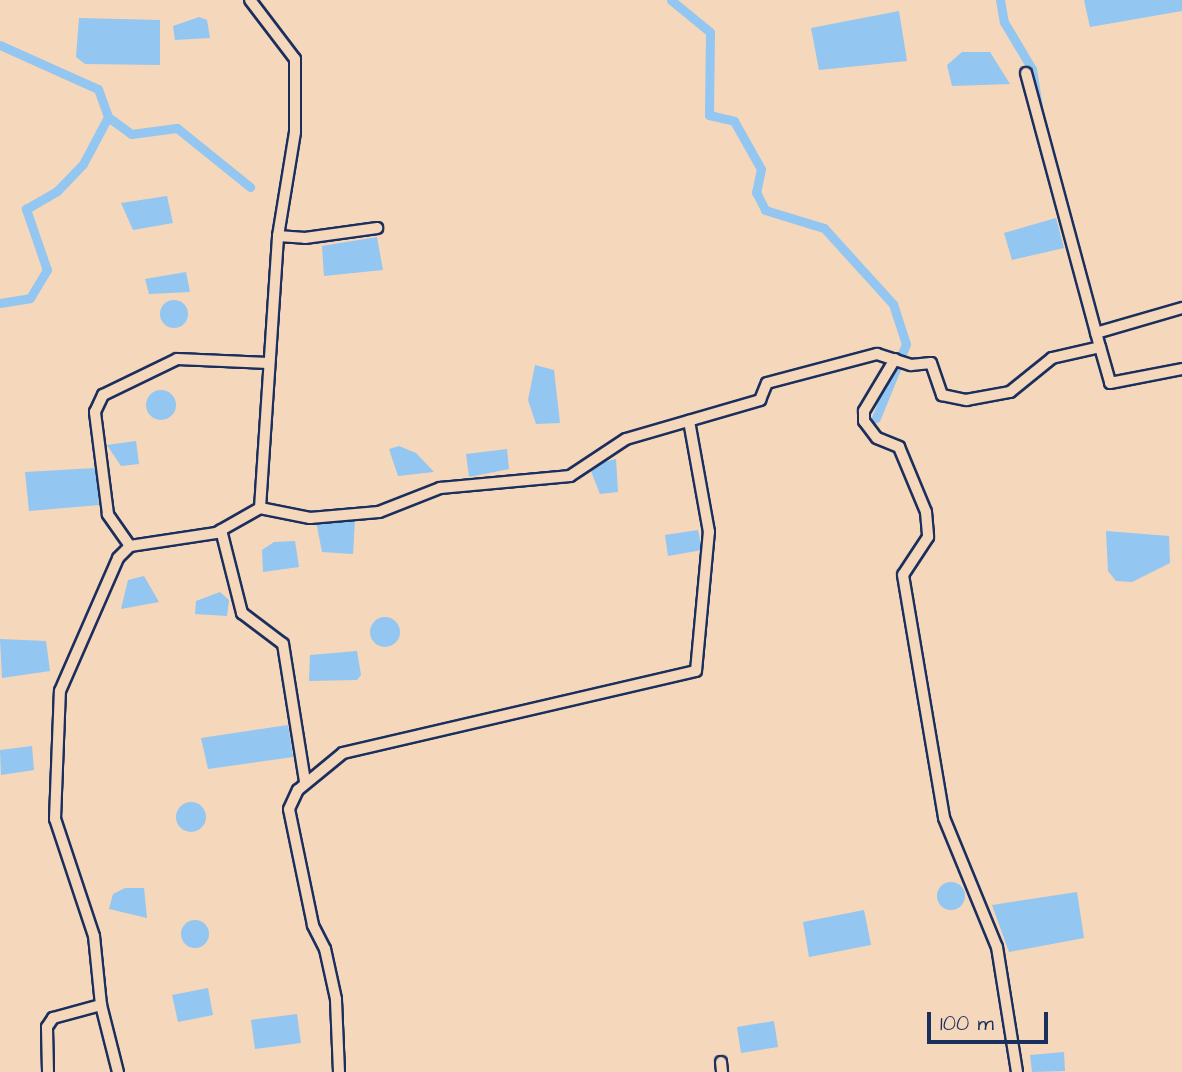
<!DOCTYPE html>
<html>
<head>
<meta charset="utf-8">
<style>
  body { margin:0 }
  #map { position:relative; width:1182px; height:1072px; overflow:hidden; background:#f5d7bb; font-family:"Architects Daughter",sans-serif }
  div>[style] { position:absolute }
  [style*='--x'] { left:calc(var(--x)*1px); top:calc(var(--y)*1px); width:calc(var(--w)*1px); rotate:calc(var(--a)*1deg) }
  .water>* { inset:0; background:#93c6f0 }
  .round { border-radius:50% }
  .canal>* { height:9px; margin:-4.5px; padding:0 4.5px; transform-origin:4.5px; border-radius:4.5px; background:#93c6f0 }
  .roads { filter:drop-shadow(2px 0 #1b2f5e) drop-shadow(-2px 0 #1b2f5e) drop-shadow(0 2px #1b2f5e) drop-shadow(0 -2px #1b2f5e) }
  .minor>* { height:10px; margin:-5px; padding:0 5px; transform-origin:5px; border-radius:5px; background:#f5d7bb }
  span { translate:-50% -50%; white-space:nowrap; text-align:center; line-height:1.15; -webkit-text-stroke:6px #f5d7bb; paint-order:stroke }
  .scale { position:absolute; left:927px; top:1012px; width:121px; height:32px; box-sizing:border-box; border:4px solid #1b2f5e; border-top:0; padding-left:9px; font-size:21px; line-height:24px; white-space:nowrap; color:#1b2f5e; -webkit-text-stroke:5px #f5d7bb; paint-order:stroke }
</style>
</head>
<body>
<div id="map">
  <div class="water">
    <i style="clip-path:polygon(1084px 0,1182px 0,1182px 11px,1090px 27px)"></i>
    <i style="clip-path:polygon(899px 11px,907px 61px,819px 70px,811px 28px)"></i>
    <i style="clip-path:polygon(199px 17px,207px 20px,210px 38px,175px 40px,173px 26px)"></i>
    <i style="clip-path:polygon(79px 18px,160px 20px,160px 65px,85px 64px,76px 57px)"></i>
    <i style="clip-path:polygon(962px 52px,990px 52px,1010px 84px,952px 86px,947px 65px)"></i>
    <i style="clip-path:polygon(167px 196px,173px 223px,133px 230px,121px 203px)"></i>
    <i style="clip-path:polygon(1056px 218px,1064px 248px,1012px 260px,1004px 233px)"></i>
    <i style="clip-path:polygon(377px 237px,383px 270px,324px 276px,322px 246px)"></i>
    <i style="clip-path:polygon(186px 272px,190px 292px,149px 294px,145px 279px)"></i>
    <i class="round" style="left:160px;top:300px;width:28px;height:28px"></i>
    <i style="clip-path:polygon(535px 365px,554px 370px,560px 423px,536px 424px,528px 400px)"></i>
    <i class="round" style="left:146px;top:390px;width:30px;height:30px"></i>
    <i style="clip-path:polygon(136px 441px,139px 464px,121px 466px,107px 445px)"></i>
    <i style="clip-path:polygon(399px 446px,416px 453px,434px 472px,398px 476px,389px 449px)"></i>
    <i style="clip-path:polygon(507px 449px,509px 469px,469px 477px,466px 454px)"></i>
    <i style="clip-path:polygon(616px 459px,618px 492px,600px 494px,589px 466px)"></i>
    <i style="clip-path:polygon(96px 468px,99px 505px,29px 511px,25px 472px)"></i>
    <i style="clip-path:polygon(355px 519px,353px 554px,322px 552px,316px 521px)"></i>
    <i style="clip-path:polygon(698px 530px,702px 550px,668px 556px,665px 535px)"></i>
    <i style="clip-path:polygon(1106px 531px,1169px 536px,1170px 563px,1132px 582px,1116px 581px,1108px 571px)"></i>
    <i style="clip-path:polygon(295px 541px,299px 567px,263px 572px,262px 550px,274px 542px)"></i>
    <i style="clip-path:polygon(144px 576px,159px 602px,121px 609px,128px 580px)"></i>
    <i style="clip-path:polygon(220px 592px,229px 600px,227px 616px,195px 614px,196px 601px)"></i>
    <i class="round" style="left:370px;top:617px;width:30px;height:30px"></i>
    <i style="clip-path:polygon(0 639px,46px 641px,50px 671px,2px 678px)"></i>
    <i style="clip-path:polygon(357px 651px,361px 675px,357px 680px,309px 681px,310px 655px)"></i>
    <i style="clip-path:polygon(288px 725px,293px 757px,208px 769px,201px 738px)"></i>
    <i style="clip-path:polygon(32px 746px,34px 770px,1px 775px,0 750px)"></i>
    <i class="round" style="left:176px;top:802px;width:30px;height:30px"></i>
    <i class="round" style="left:937px;top:882px;width:28px;height:28px"></i>
    <i style="clip-path:polygon(125px 888px,144px 888px,147px 918px,109px 909px,113px 894px)"></i>
    <i style="clip-path:polygon(1077px 892px,1084px 938px,1009px 952px,992px 905px)"></i>
    <i style="clip-path:polygon(864px 910px,871px 945px,809px 957px,803px 922px)"></i>
    <i class="round" style="left:181px;top:920px;width:28px;height:28px"></i>
    <i style="clip-path:polygon(208px 988px,213px 1015px,178px 1022px,172px 995px)"></i>
    <i style="clip-path:polygon(297px 1014px,301px 1043px,255px 1049px,251px 1020px)"></i>
    <i style="clip-path:polygon(774px 1021px,778px 1047px,741px 1053px,737px 1027px)"></i>
    <i style="clip-path:polygon(1064px 1052px,1065px 1071px,1032px 1072px,1030px 1055px)"></i>
  </div>
  <div class="canal">
    <i style="--x:671;--y:0;--w:50;--a:39.4"></i>
    <i style="--x:710;--y:32;--w:83;--a:90.7"></i>
    <i style="--x:709;--y:115;--w:26;--a:13"></i>
    <i style="--x:734;--y:121;--w:55;--a:60.6"></i>
    <i style="--x:761;--y:169;--w:24;--a:102"></i>
    <i style="--x:756;--y:192;--w:20;--a:63"></i>
    <i style="--x:765;--y:210;--w:62;--a:17"></i>
    <i style="--x:824;--y:228;--w:103;--a:47.8"></i>
    <i style="--x:893;--y:304;--w:42;--a:72"></i>
    <i style="--x:906;--y:344;--w:80;--a:112.1"></i>
    <i style="--x:1000;--y:0;--w:22;--a:80"></i>
    <i style="--x:1004;--y:22;--w:55;--a:59.2"></i>
    <i style="--x:1032;--y:69;--w:36;--a:81"></i>
    <i style="--x:0;--y:45;--w:107;--a:24.2"></i>
    <i style="--x:98;--y:89;--w:30;--a:70"></i>
    <i style="--x:108;--y:117;--w:29;--a:36"></i>
    <i style="--x:131;--y:134;--w:46;--a:-7.4"></i>
    <i style="--x:177;--y:128;--w:94;--a:38.9"></i>
    <i style="--x:0;--y:303;--w:30;--a:-9"></i>
    <i style="--x:30;--y:298;--w:33;--a:-59"></i>
    <i style="--x:47;--y:270;--w:65;--a:-109"></i>
    <i style="--x:26;--y:209;--w:36;--a:-30"></i>
    <i style="--x:57;--y:191;--w:37;--a:-46"></i>
    <i style="--x:83;--y:164;--w:53;--a:-62"></i>
  </div>
  <div class="roads">
    <div class="minor">
      <i style="--x:1026;--y:73;--w:284;--a:74.9"></i>
      <i style="--x:278;--y:236;--w:27;--a:4"></i>
      <i style="--x:305;--y:238;--w:73;--a:-7.9"></i>
      <i style="--x:1096;--y:333;--w:90;--a:-16.2"></i>
      <i style="--x:895;--y:359;--w:61;--a:120.8"></i>
      <i style="--x:864;--y:411;--w:10;--a:90"></i>
      <i style="--x:864;--y:421;--w:21;--a:53"></i>
      <i style="--x:877;--y:438;--w:24;--a:22"></i>
      <i style="--x:899;--y:447;--w:70;--a:67.4"></i>
      <i style="--x:926;--y:512;--w:25;--a:85"></i>
      <i style="--x:928;--y:537;--w:45;--a:123.3"></i>
      <i style="--x:903;--y:575;--w:246;--a:80.4"></i>
      <i style="--x:944;--y:818;--w:139;--a:67.7"></i>
      <i style="--x:997;--y:947;--w:127;--a:80.9"></i>
      <i style="--x:260;--y:508;--w:51;--a:11.3"></i>
      <i style="--x:310;--y:518;--w:69;--a:-5"></i>
      <i style="--x:379;--y:512;--w:66;--a:-21.5"></i>
      <i style="--x:440;--y:488;--w:131;--a:-5.3"></i>
      <i style="--x:570;--y:476;--w:67;--a:-33.5"></i>
      <i style="--x:626;--y:439;--w:140;--a:-16.2"></i>
      <i style="--x:760;--y:400;--w:18;--a:-68"></i>
      <i style="--x:767;--y:383;--w:114;--a:-14.8"></i>
      <i style="--x:877;--y:354;--w:36;--a:18"></i>
      <i style="--x:911;--y:365;--w:20;--a:-6"></i>
      <i style="--x:931;--y:363;--w:34;--a:71"></i>
      <i style="--x:942;--y:395;--w:25;--a:12"></i>
      <i style="--x:966;--y:400;--w:45;--a:-10.3"></i>
      <i style="--x:1010;--y:392;--w:54;--a:-39"></i>
      <i style="--x:1052;--y:358;--w:49;--a:-12.9"></i>
      <i style="--x:1100;--y:347;--w:37;--a:74"></i>
      <i style="--x:1110;--y:383;--w:73;--a:-11"></i>
      <i style="--x:221;--y:530;--w:86;--a:75.8"></i>
      <i style="--x:242;--y:613;--w:51;--a:37.1"></i>
      <i style="--x:283;--y:644;--w:140;--a:80.9"></i>
      <i style="--x:130;--y:546;--w:39;--a:-125"></i>
      <i style="--x:108;--y:514;--w:103;--a:-97.3"></i>
      <i style="--x:95;--y:412;--w:19;--a:-65"></i>
      <i style="--x:103;--y:395;--w:82;--a:-25.9"></i>
      <i style="--x:177;--y:359;--w:92;--a:2.5"></i>
      <i style="--x:101;--y:1005;--w:69;--a:75.8"></i>
      <i style="--x:721;--y:1062;--w:10;--a:84"></i>
      <i style="--x:48;--y:1072;--w:45;--a:-91.3"></i>
      <i style="--x:47;--y:1027;--w:11;--a:-56"></i>
      <i style="--x:53;--y:1018;--w:50;--a:-15.2"></i>
      <i style="--x:101;--y:1005;--w:69;--a:-95.8"></i>
      <i style="--x:94;--y:936;--w:123;--a:-108.4"></i>
      <i style="--x:55;--y:819;--w:128;--a:-87.8"></i>
      <i style="--x:60;--y:691;--w:145;--a:-66.4"></i>
      <i style="--x:118;--y:558;--w:17;--a:-45"></i>
      <i style="--x:130;--y:546;--w:87;--a:-8.6"></i>
      <i style="--x:216;--y:533;--w:51;--a:-29.6"></i>
      <i style="--x:260;--y:508;--w:273;--a:-86.2"></i>
      <i style="--x:278;--y:236;--w:105;--a:-80.7"></i>
      <i style="--x:295;--y:132;--w:73;--a:-90"></i>
      <i style="--x:295;--y:59;--w:74;--a:-127.3"></i>
      <i style="--x:339;--y:1072;--w:73;--a:-92.4"></i>
      <i style="--x:336;--y:999;--w:51;--a:-102.4"></i>
      <i style="--x:325;--y:949;--w:27;--a:-117"></i>
      <i style="--x:313;--y:925;--w:118;--a:-101.7"></i>
      <i style="--x:289;--y:809;--w:21;--a:-65"></i>
      <i style="--x:298;--y:790;--w:58;--a:-39.4"></i>
      <i style="--x:343;--y:753;--w:362;--a:-13.1"></i>
      <i style="--x:696;--y:671;--w:140;--a:-84.7"></i>
      <i style="--x:709;--y:532;--w:113;--a:-100.2"></i>
    </div>
  </div>
  <div class="scale">100 m</div>
</div>
</body>
</html>
